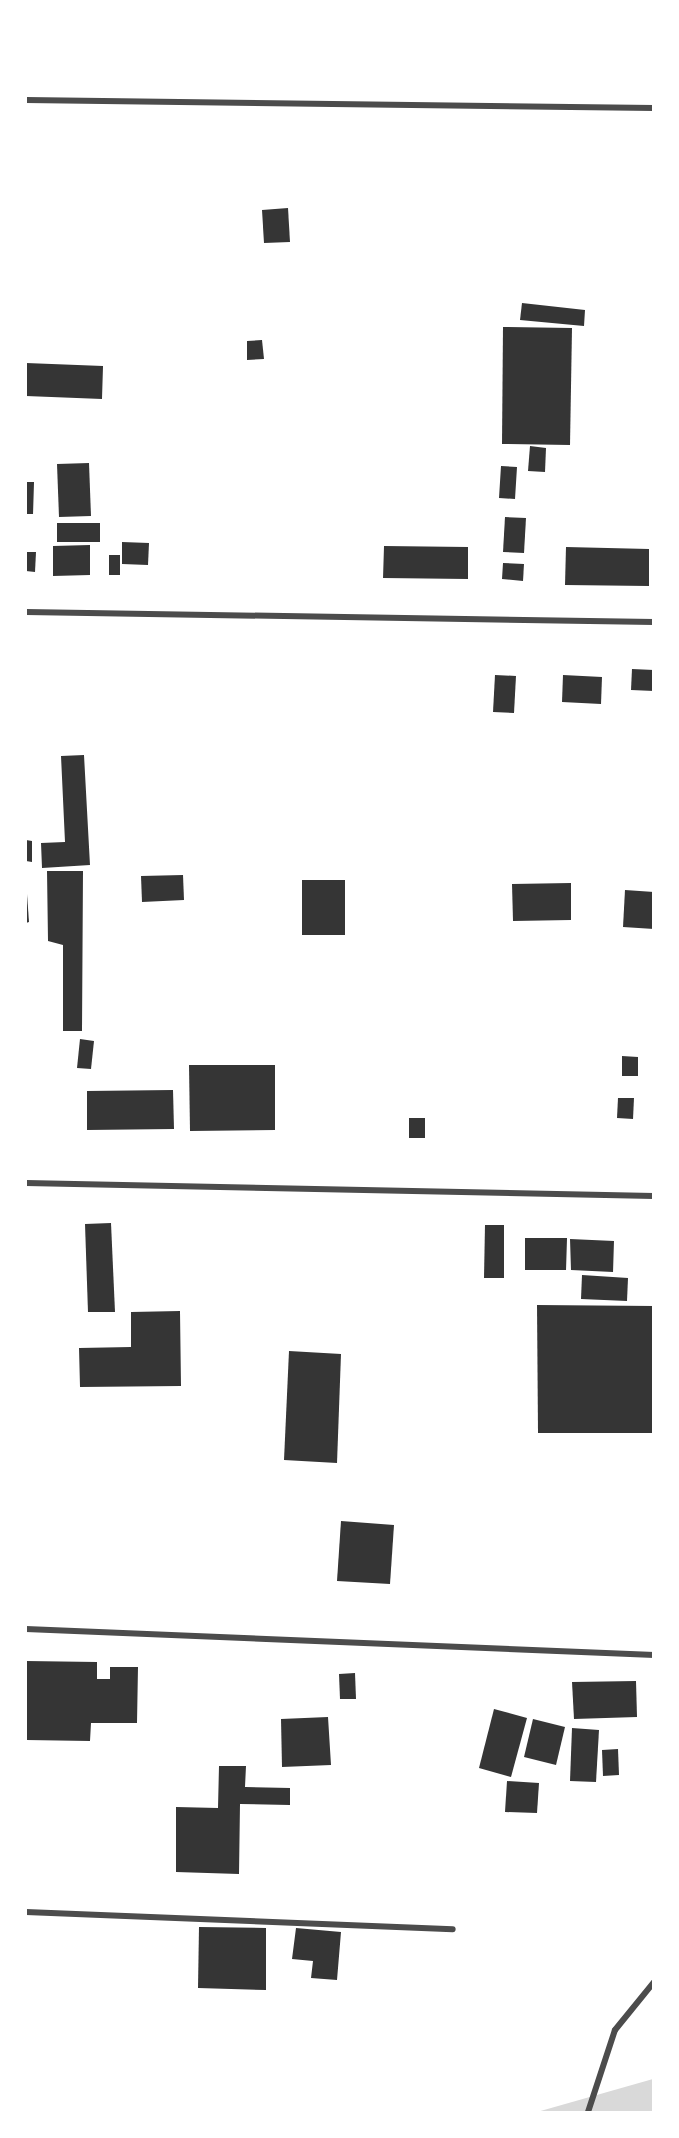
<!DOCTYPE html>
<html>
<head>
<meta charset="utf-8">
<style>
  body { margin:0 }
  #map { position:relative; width:679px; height:2138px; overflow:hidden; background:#fff; font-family:Mulish,sans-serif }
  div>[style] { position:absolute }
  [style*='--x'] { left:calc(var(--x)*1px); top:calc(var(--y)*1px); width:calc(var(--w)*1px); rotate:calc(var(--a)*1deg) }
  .water>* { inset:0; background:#d9d9d9 }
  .building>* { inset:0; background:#353535 }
  .minor>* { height:6px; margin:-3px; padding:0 3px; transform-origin:3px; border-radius:3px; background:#4c4c4c }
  span { translate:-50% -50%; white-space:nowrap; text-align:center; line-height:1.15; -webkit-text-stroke:4.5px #fff; paint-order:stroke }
  .frame { position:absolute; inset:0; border:27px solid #fff; pointer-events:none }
</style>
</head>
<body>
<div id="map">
  <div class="water">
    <i style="clip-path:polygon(653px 2079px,653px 2112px,537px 2112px)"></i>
  </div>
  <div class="building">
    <i style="clip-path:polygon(288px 208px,290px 242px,264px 243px,262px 210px)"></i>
    <i style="clip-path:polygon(522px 303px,585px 310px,584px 326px,520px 320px)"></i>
    <i style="clip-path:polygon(503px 327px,572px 328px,570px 445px,502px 444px)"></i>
    <i style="clip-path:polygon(262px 340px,264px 359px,247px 360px,247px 341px)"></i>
    <i style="clip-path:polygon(26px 363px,103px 366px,102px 399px,26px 396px)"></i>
    <i style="clip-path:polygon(530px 446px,546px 448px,545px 472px,528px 471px)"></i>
    <i style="clip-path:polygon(89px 463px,91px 516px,59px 517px,57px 464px)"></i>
    <i style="clip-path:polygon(501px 466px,517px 467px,515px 499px,499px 498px)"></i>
    <i style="clip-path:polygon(26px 482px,34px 482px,33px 514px,26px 514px)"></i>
    <i style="clip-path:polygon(505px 517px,526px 518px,524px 553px,503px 552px)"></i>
    <i style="clip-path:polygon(57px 523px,100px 523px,100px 542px,57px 542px)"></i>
    <i style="clip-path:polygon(122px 542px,149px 543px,148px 565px,122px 564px)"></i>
    <i style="clip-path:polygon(90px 545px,90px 575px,53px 576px,53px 546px)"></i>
    <i style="clip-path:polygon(384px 546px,468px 547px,468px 579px,383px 578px)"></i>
    <i style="clip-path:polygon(566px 547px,649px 549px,649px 586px,565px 585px)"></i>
    <i style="clip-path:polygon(26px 552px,36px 552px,35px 572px,26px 571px)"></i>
    <i style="clip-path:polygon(109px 555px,120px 555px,120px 575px,109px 575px)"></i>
    <i style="clip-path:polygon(503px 563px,524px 564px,523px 581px,502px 579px)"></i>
    <i style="clip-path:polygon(632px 669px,654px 670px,654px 691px,631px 690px)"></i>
    <i style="clip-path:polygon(495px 675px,516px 676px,514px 713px,493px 712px)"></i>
    <i style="clip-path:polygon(563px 675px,602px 677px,601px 704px,562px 702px)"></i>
    <i style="clip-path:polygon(84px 755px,90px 865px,42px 868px,41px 843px,65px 842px,61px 756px)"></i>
    <i style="clip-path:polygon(26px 840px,32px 841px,32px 862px,26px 861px)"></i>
    <i style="clip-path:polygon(47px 871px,83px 871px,82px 1031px,63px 1031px,63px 945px,48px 941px)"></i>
    <i style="clip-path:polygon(183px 875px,184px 900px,142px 902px,141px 876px)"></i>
    <i style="clip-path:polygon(302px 880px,345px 880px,345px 935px,302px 935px)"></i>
    <i style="clip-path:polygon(571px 883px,571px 920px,513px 921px,512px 884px)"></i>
    <i style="clip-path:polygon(625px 890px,654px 892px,654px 929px,623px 927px)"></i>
    <i style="clip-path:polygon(26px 894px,27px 894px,29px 922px,26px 923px)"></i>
    <i style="clip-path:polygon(80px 1039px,94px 1041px,91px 1069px,77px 1068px)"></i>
    <i style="clip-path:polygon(622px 1056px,638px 1057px,638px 1076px,622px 1076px)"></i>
    <i style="clip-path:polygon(189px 1065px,275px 1065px,275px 1130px,190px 1131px)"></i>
    <i style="clip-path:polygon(173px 1090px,174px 1129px,87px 1130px,87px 1091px)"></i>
    <i style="clip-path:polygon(618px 1098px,634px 1098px,633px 1119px,617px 1118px)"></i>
    <i style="clip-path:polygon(409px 1118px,425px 1118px,425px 1138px,409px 1138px)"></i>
    <i style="clip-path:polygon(111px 1223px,115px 1312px,88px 1312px,85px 1224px)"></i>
    <i style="clip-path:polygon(485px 1225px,504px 1225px,504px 1278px,484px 1278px)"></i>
    <i style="clip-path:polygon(525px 1238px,567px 1238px,566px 1270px,525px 1270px)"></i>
    <i style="clip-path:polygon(570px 1239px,614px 1241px,613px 1272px,571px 1270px)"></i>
    <i style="clip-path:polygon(582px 1275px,628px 1278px,627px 1301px,581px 1299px)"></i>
    <i style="clip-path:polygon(537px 1305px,654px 1306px,654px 1433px,538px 1433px)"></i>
    <i style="clip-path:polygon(180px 1311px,181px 1386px,80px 1387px,79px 1348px,131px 1347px,131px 1312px)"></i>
    <i style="clip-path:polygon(289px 1351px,341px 1354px,337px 1463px,284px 1460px)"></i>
    <i style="clip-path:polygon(341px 1521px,394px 1525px,390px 1584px,337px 1581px)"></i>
    <i style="clip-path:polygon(26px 1661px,97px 1662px,97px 1679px,110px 1679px,110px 1667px,138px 1667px,137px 1723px,91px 1723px,90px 1741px,26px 1740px)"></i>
    <i style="clip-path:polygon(355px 1673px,356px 1699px,340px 1699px,339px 1674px)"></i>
    <i style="clip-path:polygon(636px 1681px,637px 1717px,574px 1719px,572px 1682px)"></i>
    <i style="clip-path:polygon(494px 1709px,527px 1718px,511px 1777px,479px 1768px)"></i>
    <i style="clip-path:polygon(328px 1717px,331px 1765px,282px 1767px,281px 1719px)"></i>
    <i style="clip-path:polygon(533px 1719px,565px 1727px,556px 1765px,524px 1757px)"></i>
    <i style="clip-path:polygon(572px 1728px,599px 1730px,596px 1782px,570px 1781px)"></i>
    <i style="clip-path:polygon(618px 1749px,619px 1775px,603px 1776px,602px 1750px)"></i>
    <i style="clip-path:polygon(219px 1766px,246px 1766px,245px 1787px,290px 1788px,290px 1805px,240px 1804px,239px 1874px,176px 1872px,176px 1807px,218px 1808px)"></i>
    <i style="clip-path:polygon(507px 1781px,539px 1783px,537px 1813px,505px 1812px)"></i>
    <i style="clip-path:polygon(199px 1927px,266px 1928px,266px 1990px,198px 1988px)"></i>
    <i style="clip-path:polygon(296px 1928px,341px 1932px,337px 1980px,311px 1978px,313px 1961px,292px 1959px)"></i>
  </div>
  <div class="minor">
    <i style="--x:26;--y:100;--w:628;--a:0.73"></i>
    <i style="--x:26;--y:612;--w:628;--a:0.91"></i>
    <i style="--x:26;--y:1183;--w:628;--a:1.19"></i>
    <i style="--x:26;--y:1629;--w:629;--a:2.37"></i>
    <i style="--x:26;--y:1912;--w:427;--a:2.3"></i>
    <i style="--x:588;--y:2112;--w:86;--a:-71.8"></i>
    <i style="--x:615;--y:2030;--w:62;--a:-50.9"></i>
  </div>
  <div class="frame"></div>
</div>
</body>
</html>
